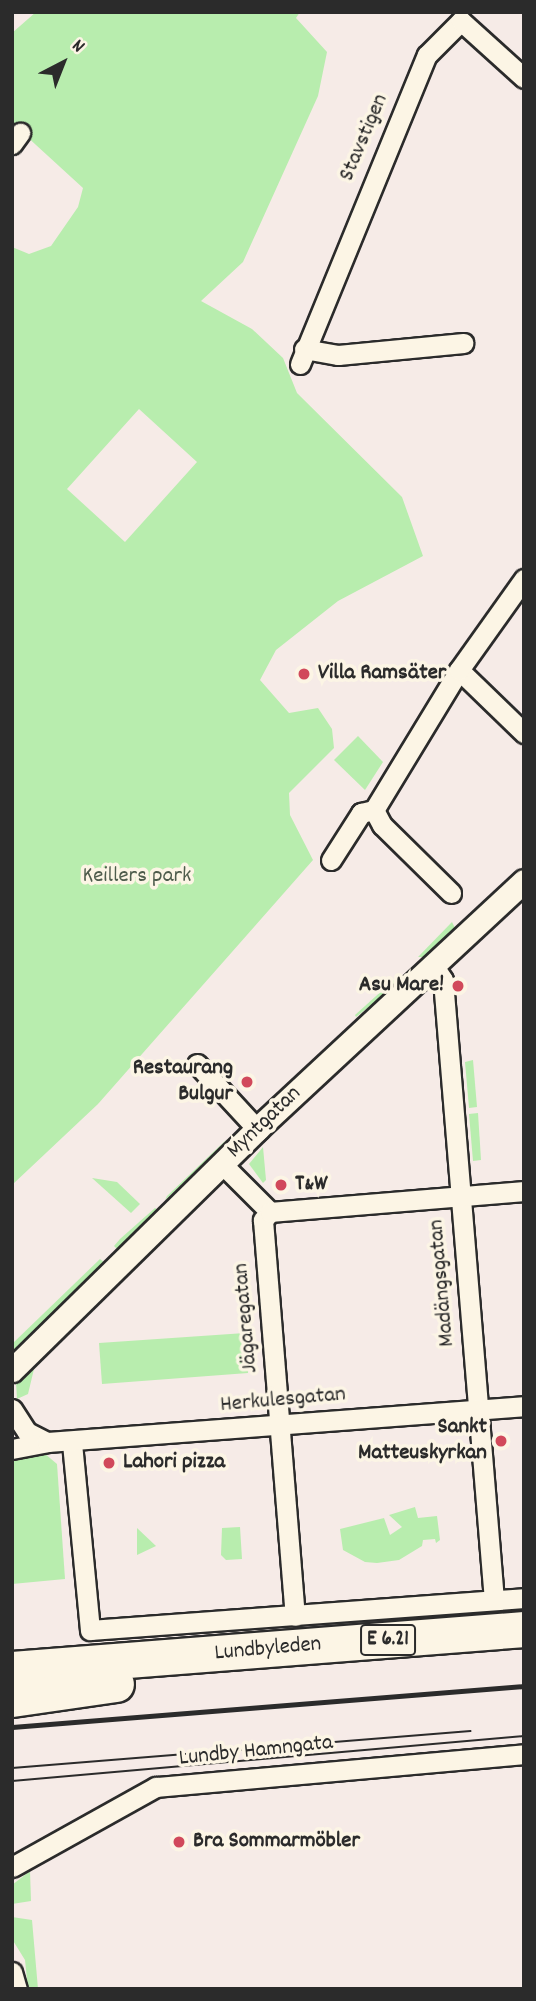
<!DOCTYPE html>
<html>
<head>
<meta charset="utf-8">
<style>
  body { margin:0 }
  #map { position:relative; width:536px; height:2001px; overflow:hidden; background:#f6ebe7; font-family:Dekko,sans-serif }
  div>[style] { position:absolute }
  [style*='--x'] { left:calc(var(--x)*1px); top:calc(var(--y)*1px); width:calc(var(--w)*1px); rotate:calc(var(--a)*1deg) }
  .green>* { inset:0; background:#b8edae }
  .roads { filter:drop-shadow(2px 0 #2b2b2b) drop-shadow(-2px 0 #2b2b2b) drop-shadow(0 2px #2b2b2b) drop-shadow(0 -2px #2b2b2b) }
  .minor>* { height:19px; margin:-9.5px; padding:0 9.5px; transform-origin:9.5px; border-radius:9.5px; background:#fcf5e5 }
  .tertiary>* { height:23px; margin:-11.5px; padding:0 11.5px; transform-origin:11.5px; border-radius:11.5px; background:#fcf5e5 }
  .motorway>* { height:35px; margin:-17.5px; padding:0 17.5px; transform-origin:17.5px; border-radius:17.5px; background:#fcf5e5 }
  .tram>* { height:2px; margin:-1px; padding:0 1px; transform-origin:1px; border-radius:1px; background:#2b2b2b }
  .rail>* { height:5px; margin:-2.5px; padding:0 2.5px; transform-origin:2.5px; border-radius:2.5px; background:#2b2b2b }
  .dots>* { width:19px; height:19px; translate:-50% -50%; box-sizing:border-box; border:4px solid #fcf5e5; border-radius:50% }
  span { translate:-50% -50%; white-space:nowrap; text-align:center; line-height:1.15; -webkit-text-stroke:7px #fcf5e5; paint-order:stroke }
  .shield-label span { padding:2px 5px; background:#fcf5e5; border:2px solid; border-radius:5px; -webkit-text-stroke-width:0 }
  .shield-label { font-size:21px; color:#2b2b2b; font-weight:700 }
  .street-label { font-size:23px; color:#2b2b2b }
  .poi-label { font-size:23px; color:#2b2b2b; font-weight:700 }
  .left { translate:0 -50%; text-align:left }
  .right { translate:-100% -50%; text-align:right }
  .park-label { font-size:23px; color:#4e5c4c }
  .frame { position:absolute; inset:0; border:14px solid #2b2b2b; pointer-events:none }
  .north { position:absolute; left:28px; top:28px; width:70px; height:70px; -webkit-text-stroke:5px #fcf5e5; paint-order:stroke; rotate:42deg; font-size:19px; font-weight:700; line-height:28px; text-align:center; color:#2b2b2b }
  .north::after { content:''; display:block; margin:auto; width:24px; height:32px; background:#2b2b2b; clip-path:polygon(50% 0,100% 100%,50% 72%,0 100%) }
</style>
</head>
<body>
<div id="map">
  <div class="green">
    <i style="clip-path:polygon(evenodd,36px 12px,300px 12px,296px 18px,327px 52px,318px 96px,243px 262px,201px 301px,252px 329px,283px 358px,297px 393px,402px 497px,423px 556px,338px 601px,276px 650px,260px 680px,289px 713px,318px 708px,332px 729px,334px 748px,289px 793px,290px 815px,313px 860px,98px 1104px,12px 1185px,12px 247px,29px 254px,51px 246px,78px 207px,83px 188px,12px 123px,12px 33px,36px 12px,139px 409px,197px 462px,125px 542px,67px 489px,139px 409px)"></i>
    <i style="clip-path:polygon(358px 736px,383px 762px,365px 790px,334px 760px)"></i>
    <i style="clip-path:polygon(452px 922px,456px 930px,427px 957px,418px 957px)"></i>
    <i style="clip-path:polygon(396px 978px,395px 986px,356px 1017px,355px 1015px)"></i>
    <i style="clip-path:polygon(473px 1060px,477px 1107px,469px 1108px,465px 1062px)"></i>
    <i style="clip-path:polygon(478px 1113px,481px 1160px,473px 1161px,469px 1114px)"></i>
    <i style="clip-path:polygon(227px 1139px,210px 1159px,165px 1200px,167px 1196px)"></i>
    <i style="clip-path:polygon(263px 1147px,266px 1180px,263px 1183px,249px 1164px)"></i>
    <i style="clip-path:polygon(92px 1178px,117px 1182px,140px 1204px,131px 1213px)"></i>
    <i style="clip-path:polygon(155px 1208px,158px 1210px,118px 1250px,114px 1246px,120px 1239px)"></i>
    <i style="clip-path:polygon(100px 1259px,105px 1263px,12px 1356px,12px 1344px)"></i>
    <i style="clip-path:polygon(245px 1333px,248px 1373px,102px 1384px,99px 1343px)"></i>
    <i style="clip-path:polygon(65px 1337px,34px 1369px,28px 1394px,17px 1399px,16px 1382px,23px 1372px,57px 1338px)"></i>
    <i style="clip-path:polygon(44px 1453px,57px 1464px,65px 1579px,12px 1584px,12px 1456px)"></i>
    <i style="clip-path:polygon(415px 1507px,418px 1518px,437px 1516px,440px 1540px,436px 1543px,435px 1539px,423px 1540px,422px 1546px,399px 1560px,377px 1563px,365px 1562px,343px 1550px,340px 1529px,384px 1518px,390px 1535px,402px 1527px,389px 1515px)"></i>
    <i style="clip-path:polygon(240px 1527px,242px 1559px,226px 1560px,221px 1555px,222px 1528px)"></i>
    <i style="clip-path:polygon(137px 1528px,156px 1546px,137px 1555px)"></i>
    <i style="clip-path:polygon(30px 1871px,31px 1901px,12px 1904px,12px 1885px)"></i>
    <i style="clip-path:polygon(12px 1917px,32px 1920px,38px 1989px,28px 1989px,25px 1960px,12px 1939px)"></i>
  </div>
  <div class="roads">
    <div class="minor">
      <i style="--x:12;--y:144;--w:14;--a:-54"></i>
      <i style="--x:304;--y:349;--w:35;--a:10"></i>
      <i style="--x:338;--y:355;--w:126;--a:-5.5"></i>
      <i style="--x:300;--y:364;--w:334;--a:-67.7"></i>
      <i style="--x:427;--y:55;--w:48;--a:-45"></i>
      <i style="--x:461;--y:21;--w:85;--a:42.1"></i>
      <i style="--x:459;--y:670;--w:91;--a:44.1"></i>
      <i style="--x:374;--y:810;--w:17;--a:62"></i>
      <i style="--x:382;--y:825;--w:97;--a:44.6"></i>
      <i style="--x:331;--y:860;--w:56;--a:-57.4"></i>
      <i style="--x:361;--y:813;--w:13;--a:-13"></i>
      <i style="--x:374;--y:810;--w:164;--a:-58.7"></i>
      <i style="--x:459;--y:670;--w:112;--a:-54.5"></i>
      <i style="--x:433;--y:965;--w:18;--a:56"></i>
      <i style="--x:443;--y:980;--w:622;--a:85.3"></i>
      <i style="--x:197;--y:1064;--w:88;--a:47.3"></i>
      <i style="--x:222;--y:1164;--w:68;--a:45"></i>
      <i style="--x:270;--y:1212;--w:11;--a:131"></i>
      <i style="--x:263;--y:1220;--w:397;--a:85.4"></i>
      <i style="--x:270;--y:1212;--w:255;--a:-4.7"></i>
      <i style="--x:12;--y:1409;--w:27;--a:57"></i>
      <i style="--x:27;--y:1432;--w:22;--a:27"></i>
      <i style="--x:72;--y:1443;--w:188;--a:84.5"></i>
      <i style="--x:90;--y:1630;--w:435;--a:-4.2"></i>
      <i style="--x:12;--y:1449;--w:36;--a:-11"></i>
      <i style="--x:47;--y:1442;--w:478;--a:-4.3"></i>
      <i style="--x:12;--y:1867;--w:165;--a:-29.1"></i>
      <i style="--x:156;--y:1787;--w:369;--a:-5.1"></i>
      <i style="--x:12;--y:1972;--w:18;--a:74"></i>
    </div>
    <div class="tertiary">
      <i style="--x:12;--y:1370;--w:344;--a:-44.5"></i>
      <i style="--x:257;--y:1129;--w:364;--a:-42.9"></i>
    </div>
    <div class="motorway">
      <i style="--x:12;--y:1669;--w:514;--a:-4.47"></i>
      <i style="--x:12;--y:1699;--w:105;--a:-8.2"></i>
    </div>
  </div>
  <div class="tram">
    <i style="--x:12;--y:1768;--w:460;--a:-4.6"></i>
    <i style="--x:12;--y:1781;--w:514;--a:-5.02"></i>
  </div>
  <div class="rail">
    <i style="--x:12;--y:1727;--w:514;--a:-4.58"></i>
  </div>
  <div class="dots">
    <i style="left:304px;top:674px;background:#d1495b"></i>
    <i style="left:458px;top:986px;background:#d1495b"></i>
    <i style="left:247px;top:1082px;background:#d1495b"></i>
    <i style="left:281px;top:1185px;background:#d1495b"></i>
    <i style="left:501px;top:1441px;background:#d1495b"></i>
    <i style="left:109px;top:1463px;background:#d1495b"></i>
    <i style="left:179px;top:1842px;background:#d1495b"></i>
  </div>
  <div class="shield-label">
    <span style="left:388px;top:1640px">E 6.21</span>
  </div>
  <div class="street-label">
    <span style="left:365px;top:138px;rotate:-67deg">Stavstigen</span>
    <span style="left:265px;top:1123px;rotate:-44deg">Myntgatan</span>
    <span style="left:443px;top:1283px;rotate:-95deg">Madängsgatan</span>
    <span style="left:247px;top:1318px;rotate:-95deg">Jägaregatan</span>
    <span style="left:283px;top:1401px;rotate:-5deg">Herkulesgatan</span>
    <span style="left:268px;top:1650px;rotate:-5deg">Lundbyleden</span>
    <span style="left:256px;top:1752px;rotate:-6deg">Lundby Hamngata</span>
  </div>
  <div class="poi-label">
    <span class="left" style="left:318px;top:674px">Villa Ramsäter</span>
    <span class="right" style="left:444px;top:986px">Asu Mare!</span>
    <span class="right" style="left:233px;top:1082px">Restaurang<br>Bulgur</span>
    <span class="left" style="left:295px;top:1185px">T&amp;W</span>
    <span class="right" style="left:487px;top:1441px">Sankt<br>Matteuskyrkan</span>
    <span class="left" style="left:123px;top:1463px">Lahori pizza</span>
    <span class="left" style="left:193px;top:1842px">Bra Sommarmöbler</span>
  </div>
  <div class="park-label">
    <span style="left:137px;top:877px">Keillers park</span>
  </div>
  <div class="frame"></div>
  <div class="north">N</div>
</div>
</body>
</html>
